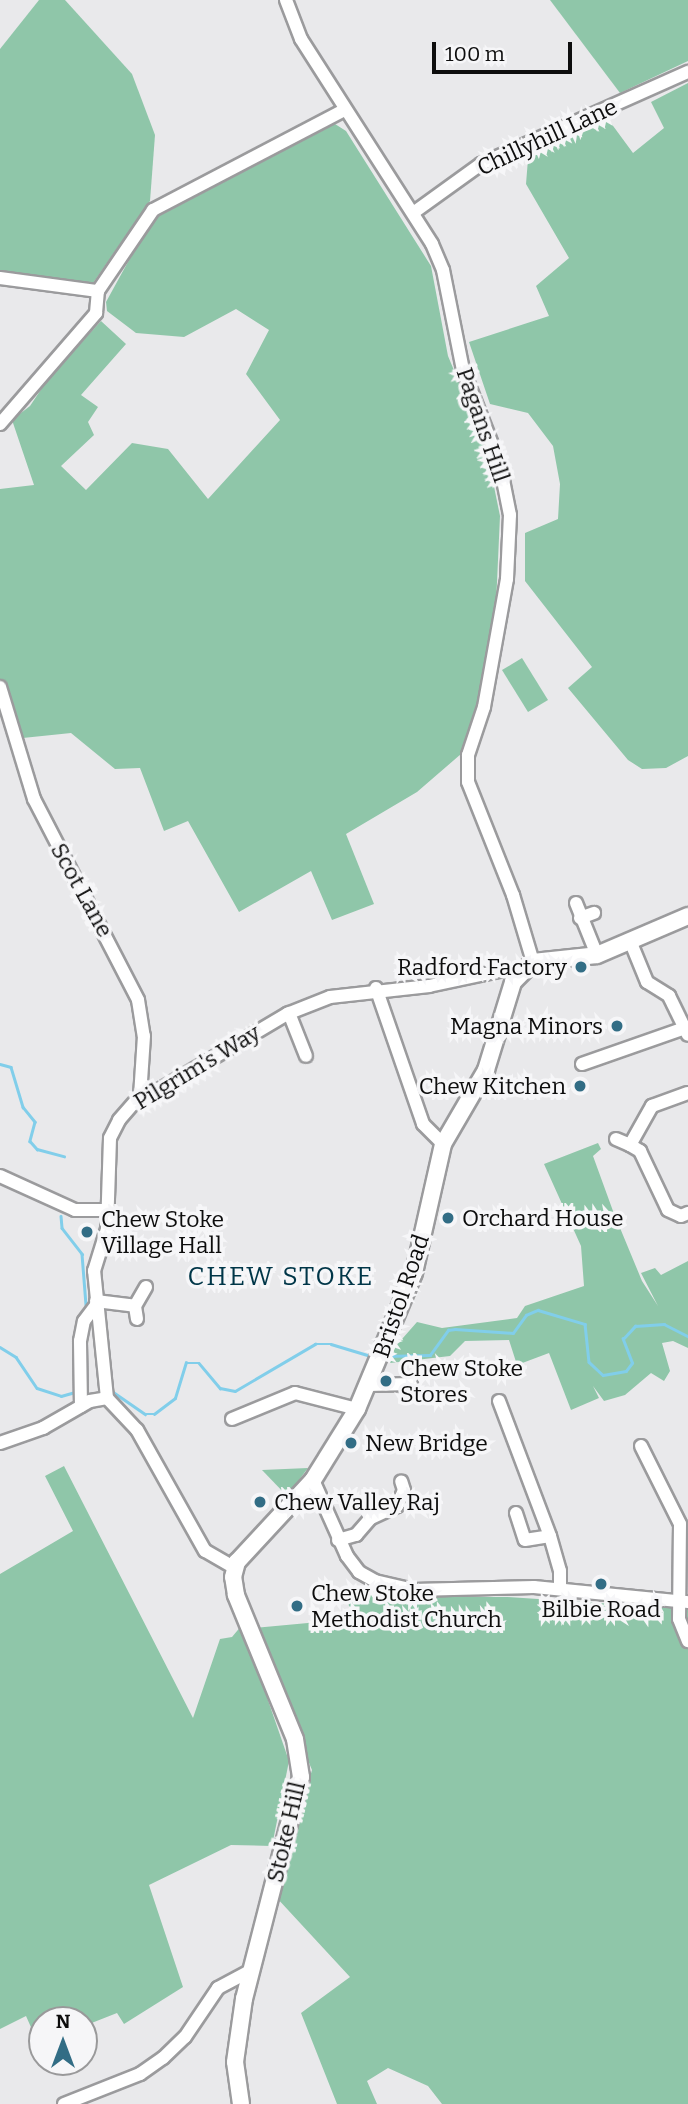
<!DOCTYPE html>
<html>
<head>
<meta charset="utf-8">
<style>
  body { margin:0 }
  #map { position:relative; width:688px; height:2104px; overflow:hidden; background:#e9e9eb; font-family:Bitter,serif }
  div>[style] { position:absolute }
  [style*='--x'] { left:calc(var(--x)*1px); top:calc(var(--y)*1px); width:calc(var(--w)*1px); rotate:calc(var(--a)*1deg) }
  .green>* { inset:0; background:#8fc6a9 }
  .stream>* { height:2.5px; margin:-1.25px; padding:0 1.25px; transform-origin:1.25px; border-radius:1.25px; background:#81ceea }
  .roads { filter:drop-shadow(2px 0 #9b9b9d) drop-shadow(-2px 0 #9b9b9d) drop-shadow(0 2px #9b9b9d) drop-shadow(0 -2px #9b9b9d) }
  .minor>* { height:12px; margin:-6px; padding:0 6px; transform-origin:6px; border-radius:6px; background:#fff }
  .major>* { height:16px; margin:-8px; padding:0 8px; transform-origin:8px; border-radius:8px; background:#fff }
  .dots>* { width:19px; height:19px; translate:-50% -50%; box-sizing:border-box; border:4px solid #f6f6f8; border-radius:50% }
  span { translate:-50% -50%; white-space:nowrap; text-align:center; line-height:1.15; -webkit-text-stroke:7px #f6f6f8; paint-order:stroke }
  .street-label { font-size:23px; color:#0d0d0d }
  .poi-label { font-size:23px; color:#0d0d0d }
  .right { translate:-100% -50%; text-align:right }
  .left { translate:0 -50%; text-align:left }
  .quarter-label { font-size:26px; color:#003648; letter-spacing:2px }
  .north { position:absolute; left:28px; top:2006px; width:70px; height:70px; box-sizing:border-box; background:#f6f6f8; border:2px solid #99999a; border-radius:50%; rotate:0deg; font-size:19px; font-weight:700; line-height:28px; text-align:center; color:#0d0d0d }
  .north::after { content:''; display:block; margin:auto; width:24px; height:32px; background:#326d85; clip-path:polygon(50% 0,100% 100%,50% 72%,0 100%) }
  .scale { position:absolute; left:432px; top:42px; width:140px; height:32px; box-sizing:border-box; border:4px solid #0d0d0d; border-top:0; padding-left:9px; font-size:21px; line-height:24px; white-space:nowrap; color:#0d0d0d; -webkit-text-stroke:5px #f6f6f8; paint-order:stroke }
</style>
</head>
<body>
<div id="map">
  <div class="green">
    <i style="clip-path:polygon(39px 0,65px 0,132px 74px,155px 135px,150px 201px,91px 286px,0 270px,0 49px)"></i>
    <i style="clip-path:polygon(550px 0,688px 0,688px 61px,620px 93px)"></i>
    <i style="clip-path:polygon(688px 83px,688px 756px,666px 768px,642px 769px,628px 760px,568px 688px,592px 667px,525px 581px,525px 533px,558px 519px,560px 484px,553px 446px,528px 413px,490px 404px,469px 342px,549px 316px,536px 286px,569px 258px,526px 184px,528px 159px,608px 119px,633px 153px,664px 128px,651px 102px)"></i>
    <i style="clip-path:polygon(335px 124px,346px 131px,431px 266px,448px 356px,486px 447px,500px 516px,496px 604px,477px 710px,461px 754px,417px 792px,346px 834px,374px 904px,332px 920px,311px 871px,239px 912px,188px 821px,164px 831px,140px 768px,115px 769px,71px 733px,13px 739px,0 687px,0 489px,34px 485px,12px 420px,30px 406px,48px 379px,101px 321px,126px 344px,81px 395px,98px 407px,88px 422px,94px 435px,61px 466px,86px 490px,132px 443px,168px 449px,208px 499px,280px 420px,246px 374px,269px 330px,236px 309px,184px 337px,136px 333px,107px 311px,106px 302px,151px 220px)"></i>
    <i style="clip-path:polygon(522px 658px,548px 700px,528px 712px,502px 670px)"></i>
    <i style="clip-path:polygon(598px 1143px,601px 1149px,593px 1156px,613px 1211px,642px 1281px,658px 1306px,641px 1273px,655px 1268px,661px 1275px,688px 1261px,688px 1348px,673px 1341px,662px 1343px,670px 1371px,664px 1381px,651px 1373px,625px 1395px,604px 1401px,593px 1386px,599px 1398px,571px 1410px,549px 1353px,517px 1365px,509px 1340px,465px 1341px,450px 1356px,390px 1363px,395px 1347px,417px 1322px,442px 1328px,517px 1318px,525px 1306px,584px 1286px,581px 1246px,544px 1164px)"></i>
    <i style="clip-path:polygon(64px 1466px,193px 1718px,220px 1639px,232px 1637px,242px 1625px,289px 1761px,272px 1846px,231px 1845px,149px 1885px,183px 1987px,124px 2024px,117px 2013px,84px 2026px,84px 2020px,42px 2020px,42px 2041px,38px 2043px,26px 2016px,0 2029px,0 1574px,73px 1531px,45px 1476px)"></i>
    <i style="clip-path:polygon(308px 1468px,287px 1496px,262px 1470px)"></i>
    <i style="clip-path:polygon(346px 1587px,413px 1597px,508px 1597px,688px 1609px,688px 2104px,442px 2104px,428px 2086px,388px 2068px,367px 2081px,377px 2104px,337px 2104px,301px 2013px,350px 1977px,276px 1897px,312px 1770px,254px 1628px,351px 1619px)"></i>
  </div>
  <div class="stream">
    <i style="--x:0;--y:1064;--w:11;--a:15"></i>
    <i style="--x:11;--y:1067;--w:42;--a:73.3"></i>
    <i style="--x:23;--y:1107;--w:19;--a:51"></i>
    <i style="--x:35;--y:1122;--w:20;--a:105"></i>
    <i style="--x:30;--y:1141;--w:11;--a:49"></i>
    <i style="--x:37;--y:1149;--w:28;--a:15"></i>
    <i style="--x:61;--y:1216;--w:12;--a:85"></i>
    <i style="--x:62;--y:1228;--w:33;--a:52"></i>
    <i style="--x:82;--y:1254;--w:51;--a:85.5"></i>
    <i style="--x:0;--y:1347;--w:19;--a:32"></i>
    <i style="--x:16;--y:1357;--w:37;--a:56"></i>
    <i style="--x:37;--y:1388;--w:25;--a:18"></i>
    <i style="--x:61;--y:1396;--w:15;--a:-16"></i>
    <i style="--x:385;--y:1356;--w:45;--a:-1.3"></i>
    <i style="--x:430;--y:1355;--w:31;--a:-54"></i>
    <i style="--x:448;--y:1330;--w:7;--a:-8"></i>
    <i style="--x:455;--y:1329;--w:58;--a:3.9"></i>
    <i style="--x:513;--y:1333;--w:22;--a:-54"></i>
    <i style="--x:526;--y:1315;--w:13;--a:-23"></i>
    <i style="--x:538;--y:1310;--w:49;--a:16.6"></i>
    <i style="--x:585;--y:1324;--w:38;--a:84"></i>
    <i style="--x:589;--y:1362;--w:19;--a:43"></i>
    <i style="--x:603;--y:1375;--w:23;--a:-10"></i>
    <i style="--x:626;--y:1371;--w:10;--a:-53"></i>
    <i style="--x:632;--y:1363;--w:26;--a:-111"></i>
    <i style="--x:623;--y:1339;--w:18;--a:-47"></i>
    <i style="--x:635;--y:1326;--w:29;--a:-4"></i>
    <i style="--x:664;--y:1324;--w:27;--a:27"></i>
    <i style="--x:109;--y:1389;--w:44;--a:34.8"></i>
    <i style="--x:145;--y:1414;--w:9;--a:0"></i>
    <i style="--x:154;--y:1414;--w:26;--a:-37"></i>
    <i style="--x:175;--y:1398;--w:37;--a:-73"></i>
    <i style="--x:186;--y:1363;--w:13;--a:0"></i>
    <i style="--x:199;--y:1363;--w:33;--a:50"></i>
    <i style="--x:220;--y:1388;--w:15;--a:11"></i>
    <i style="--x:235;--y:1391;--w:93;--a:-30.4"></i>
    <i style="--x:315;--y:1344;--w:16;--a:0"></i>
    <i style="--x:331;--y:1344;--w:42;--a:16.7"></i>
  </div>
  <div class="roads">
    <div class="minor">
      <i style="--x:286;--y:0;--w:42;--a:69"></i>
      <i style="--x:301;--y:39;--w:243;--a:57.4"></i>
      <i style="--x:432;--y:244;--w:28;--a:67"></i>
      <i style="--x:443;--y:270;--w:102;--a:78.7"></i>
      <i style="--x:463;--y:370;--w:102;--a:68.7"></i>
      <i style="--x:500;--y:465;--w:51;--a:78.7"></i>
      <i style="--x:510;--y:515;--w:64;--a:92.7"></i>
      <i style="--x:507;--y:579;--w:130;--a:100.2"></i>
      <i style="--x:484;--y:707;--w:51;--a:108.4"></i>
      <i style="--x:468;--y:755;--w:27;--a:90"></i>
      <i style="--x:468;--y:782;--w:122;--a:68.3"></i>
      <i style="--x:513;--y:895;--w:70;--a:73.4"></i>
      <i style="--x:413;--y:213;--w:84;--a:-35.8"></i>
      <i style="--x:481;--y:164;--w:227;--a:-24"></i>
      <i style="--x:0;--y:278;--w:99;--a:7.6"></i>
      <i style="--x:98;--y:291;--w:98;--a:-55.8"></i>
      <i style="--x:153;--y:210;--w:216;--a:-27.6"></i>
      <i style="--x:0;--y:424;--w:147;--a:-49.1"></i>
      <i style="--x:96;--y:313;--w:22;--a:-85"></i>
      <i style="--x:0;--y:687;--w:117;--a:73.1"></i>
      <i style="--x:34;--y:799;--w:226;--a:62.6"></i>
      <i style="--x:138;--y:1000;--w:36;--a:81"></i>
      <i style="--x:144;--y:1036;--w:60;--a:93.8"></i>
      <i style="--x:576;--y:903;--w:56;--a:68"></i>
      <i style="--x:580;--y:918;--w:15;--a:-20"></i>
      <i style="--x:631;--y:943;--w:42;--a:67.7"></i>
      <i style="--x:647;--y:982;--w:26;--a:32"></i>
      <i style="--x:669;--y:996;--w:43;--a:64"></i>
      <i style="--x:376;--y:988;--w:144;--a:70.9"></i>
      <i style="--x:423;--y:1124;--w:28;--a:45"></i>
      <i style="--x:289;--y:1013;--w:46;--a:68.4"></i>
      <i style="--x:582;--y:1064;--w:109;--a:-19.3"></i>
      <i style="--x:616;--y:1139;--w:15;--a:23"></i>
      <i style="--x:630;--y:1145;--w:45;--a:-60.6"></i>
      <i style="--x:652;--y:1106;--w:38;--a:-20"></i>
      <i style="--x:630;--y:1145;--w:12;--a:31"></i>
      <i style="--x:640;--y:1151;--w:65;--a:64.6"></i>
      <i style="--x:668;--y:1210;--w:14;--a:25"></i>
      <i style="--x:681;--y:1216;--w:8;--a:-23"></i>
      <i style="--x:0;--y:1176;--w:82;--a:24.4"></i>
      <i style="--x:75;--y:1210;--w:34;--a:0"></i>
      <i style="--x:96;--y:1301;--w:39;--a:7"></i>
      <i style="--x:137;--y:1319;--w:13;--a:-99"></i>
      <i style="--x:135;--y:1306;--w:22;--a:-60"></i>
      <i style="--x:368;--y:1385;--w:43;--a:-1.3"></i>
      <i style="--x:499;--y:1401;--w:144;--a:69.3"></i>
      <i style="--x:81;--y:1406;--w:65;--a:-90.9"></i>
      <i style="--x:80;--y:1341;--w:20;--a:-79"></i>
      <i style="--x:84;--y:1321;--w:20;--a:-53"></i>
      <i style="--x:232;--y:1419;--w:68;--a:-22.4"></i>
      <i style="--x:295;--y:1393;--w:64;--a:14.5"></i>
      <i style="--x:0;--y:1443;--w:46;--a:-19.2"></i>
      <i style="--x:43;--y:1428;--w:54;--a:-29.9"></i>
      <i style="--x:90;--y:1401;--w:17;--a:-10"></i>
      <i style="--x:641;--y:1446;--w:87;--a:63.4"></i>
      <i style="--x:680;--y:1524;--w:95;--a:90.6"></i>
      <i style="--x:679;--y:1619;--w:24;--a:68"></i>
      <i style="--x:313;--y:1480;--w:83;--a:65.9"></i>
      <i style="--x:347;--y:1556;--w:20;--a:53"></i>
      <i style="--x:359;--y:1572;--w:18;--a:29"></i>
      <i style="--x:375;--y:1581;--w:39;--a:13"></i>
      <i style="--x:413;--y:1590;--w:121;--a:-1.4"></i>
      <i style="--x:534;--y:1587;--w:155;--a:5.6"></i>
      <i style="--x:516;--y:1513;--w:28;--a:72"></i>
      <i style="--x:525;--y:1540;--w:25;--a:-9"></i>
      <i style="--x:550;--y:1536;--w:36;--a:74"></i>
      <i style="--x:560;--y:1571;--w:17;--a:90"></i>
      <i style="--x:338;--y:1540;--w:19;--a:-16"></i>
      <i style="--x:356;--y:1535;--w:23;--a:-49"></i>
      <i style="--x:371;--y:1518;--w:29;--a:-25"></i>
      <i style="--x:397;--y:1506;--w:17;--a:-66"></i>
      <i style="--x:404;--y:1490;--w:9;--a:-108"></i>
      <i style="--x:235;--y:1568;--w:34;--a:-150"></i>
      <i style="--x:205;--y:1551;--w:139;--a:-119.3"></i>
      <i style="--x:137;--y:1430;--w:44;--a:-133.2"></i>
      <i style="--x:107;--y:1398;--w:128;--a:-95.8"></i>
      <i style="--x:94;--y:1271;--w:44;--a:-72.8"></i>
      <i style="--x:107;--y:1229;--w:91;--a:-88.1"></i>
      <i style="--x:110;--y:1138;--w:20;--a:-63"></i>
      <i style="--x:119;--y:1120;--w:32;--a:-49"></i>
      <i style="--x:140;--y:1096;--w:14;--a:-12"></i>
      <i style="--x:154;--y:1093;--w:155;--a:-30.7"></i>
      <i style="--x:287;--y:1014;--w:46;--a:-21.6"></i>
      <i style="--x:330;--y:997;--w:100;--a:-6.3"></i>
      <i style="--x:429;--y:986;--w:77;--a:-12"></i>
      <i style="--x:504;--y:970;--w:18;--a:6"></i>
      <i style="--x:64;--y:2104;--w:82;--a:-21.5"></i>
      <i style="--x:140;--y:2074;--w:28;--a:-35"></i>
      <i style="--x:163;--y:2058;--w:30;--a:-44"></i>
      <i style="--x:185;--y:2037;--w:59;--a:-56"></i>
      <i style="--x:218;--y:1988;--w:36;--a:-28"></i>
    </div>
    <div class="major">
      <i style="--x:241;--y:2104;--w:42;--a:-98.1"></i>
      <i style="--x:235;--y:2062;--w:64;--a:-81.9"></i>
      <i style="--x:244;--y:1999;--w:229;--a:-75.6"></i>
      <i style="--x:301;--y:1777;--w:38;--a:-99"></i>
      <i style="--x:295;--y:1739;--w:156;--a:-112.3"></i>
      <i style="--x:236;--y:1595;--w:18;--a:-99"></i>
      <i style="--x:233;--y:1577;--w:16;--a:-75"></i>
      <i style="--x:237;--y:1562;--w:112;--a:-47.2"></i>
      <i style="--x:313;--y:1480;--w:84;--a:-58.2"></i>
      <i style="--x:357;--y:1409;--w:147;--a:-67.3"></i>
      <i style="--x:414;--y:1273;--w:132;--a:-77.3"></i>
      <i style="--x:443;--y:1144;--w:86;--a:-59.8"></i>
      <i style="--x:486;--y:1070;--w:92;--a:-72.9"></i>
      <i style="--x:513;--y:982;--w:28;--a:-45"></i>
      <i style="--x:533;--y:962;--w:64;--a:-6.2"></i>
      <i style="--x:597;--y:955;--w:99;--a:-23.2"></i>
    </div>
  </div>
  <div class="dots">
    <i style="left:581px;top:967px;background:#326d85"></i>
    <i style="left:617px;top:1026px;background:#326d85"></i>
    <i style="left:580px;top:1086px;background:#326d85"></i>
    <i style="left:448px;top:1218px;background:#326d85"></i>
    <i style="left:87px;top:1232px;background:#326d85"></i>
    <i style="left:386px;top:1381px;background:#326d85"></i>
    <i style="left:351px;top:1443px;background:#326d85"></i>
    <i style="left:260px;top:1502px;background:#326d85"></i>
    <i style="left:601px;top:1584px;background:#326d85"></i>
    <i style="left:297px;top:1606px;background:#326d85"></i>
  </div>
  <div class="street-label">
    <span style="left:547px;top:137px;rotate:-25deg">Chillyhill Lane</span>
    <span style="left:483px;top:425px;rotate:71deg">Pagans Hill</span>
    <span style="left:82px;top:890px;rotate:61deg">Scot Lane</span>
    <span style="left:197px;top:1067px;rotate:-31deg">Pilgrim's Way</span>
    <span style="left:401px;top:1296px;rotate:-71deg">Bristol Road</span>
    <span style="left:286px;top:1832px;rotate:-77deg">Stoke Hill</span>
  </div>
  <div class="poi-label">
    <span class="right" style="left:567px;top:967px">Radford Factory</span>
    <span class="right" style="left:603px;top:1026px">Magna Minors</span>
    <span class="right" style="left:566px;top:1086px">Chew Kitchen</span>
    <span class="left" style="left:462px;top:1218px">Orchard House</span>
    <span class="left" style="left:101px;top:1232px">Chew Stoke<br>Village Hall</span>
    <span class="left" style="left:400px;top:1381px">Chew Stoke<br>Stores</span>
    <span class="left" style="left:365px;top:1443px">New Bridge</span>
    <span class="left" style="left:274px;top:1502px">Chew Valley Raj</span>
    <span class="left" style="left:311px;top:1606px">Chew Stoke<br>Methodist Church</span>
    <span style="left:601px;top:1609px">Bilbie Road</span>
  </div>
  <div class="quarter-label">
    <span style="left:281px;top:1277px">CHEW STOKE</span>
  </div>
  <div class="north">N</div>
  <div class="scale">100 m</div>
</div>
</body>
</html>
